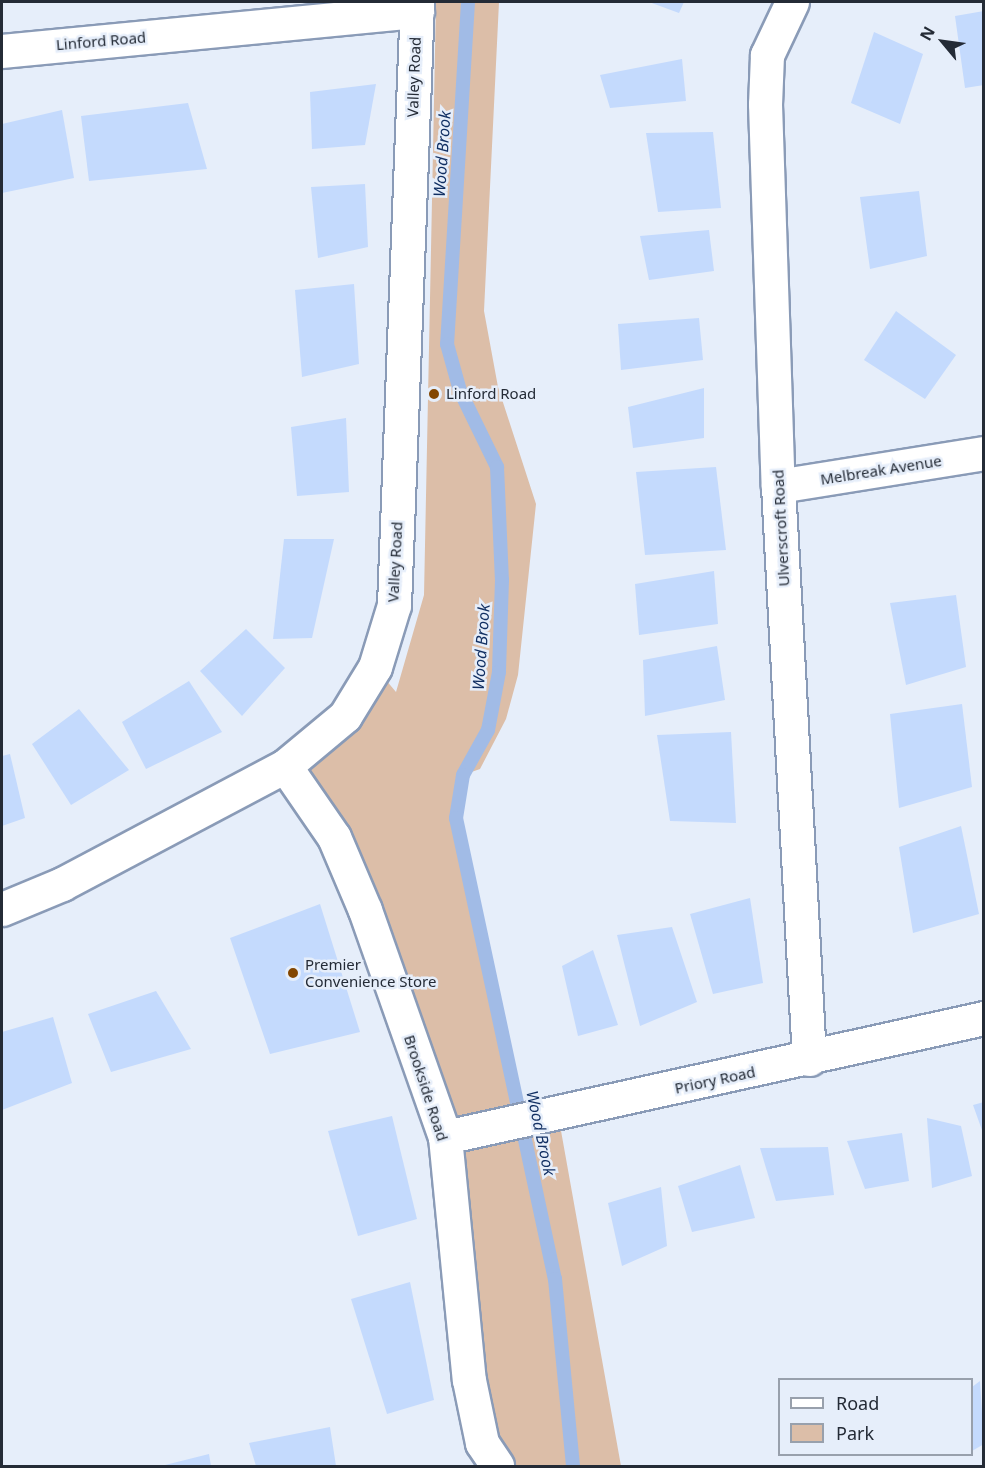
<!DOCTYPE html>
<html>
<head>
<meta charset="utf-8">
<style>
  body { margin:0 }
  #map { position:relative; width:985px; height:1468px; overflow:hidden; background:#e6eefa; font-family:"Noto Sans",sans-serif }
  div>[style] { position:absolute }
  [style*='--x'] { left:calc(var(--x)*1px); top:calc(var(--y)*1px); width:calc(var(--w)*1px); rotate:calc(var(--a)*1deg) }
  .green>* { inset:0; background:#dcbea8 }
  .stream>* { height:14px; margin:-7px; padding:0 7px; transform-origin:7px; border-radius:7px; background:#a1bbe6 }
  .building>* { inset:0; background:#c4dafd }
  .roads { filter:drop-shadow(2px 0 #8a9bb7) drop-shadow(-2px 0 #8a9bb7) drop-shadow(0 2px #8a9bb7) drop-shadow(0 -2px #8a9bb7) }
  .street>* { height:33px; margin:-16.5px; padding:0 16.5px; transform-origin:16.5px; border-radius:16.5px; background:#fff }
  .secondary>* { height:33px; margin:-16.5px; padding:0 16.5px; transform-origin:16.5px; border-radius:16.5px; background:#fff }
  .dots>* { width:16px; height:16px; translate:-50% -50%; box-sizing:border-box; border:3px solid #e6eefa; border-radius:50% }
  span { translate:-50% -50%; white-space:nowrap; text-align:center; line-height:1.15; -webkit-text-stroke:5px #e6eefa; paint-order:stroke }
  .street-label { font-size:15px; color:#242b36 }
  .poi-label { font-size:15px; color:#242b36 }
  .left { translate:0 -50%; text-align:left }
  .water-label { font-size:16px; color:#123063; font-style:italic }
  .frame { position:absolute; inset:0; border:3px solid #242b36; pointer-events:none }
  .legend { position:absolute; left:778px; top:1378px; width:195px; height:78px; box-sizing:border-box; background:#e6eefa; border:2px solid #98a0ac; margin:0; padding:8px 10px; list-style:none; font-size:18px; color:#242b36 }
  .legend li { display:flex; align-items:center; gap:12px; height:30px }
  .legend b { width:30px; border:2px solid #98a0ac }
  .north { position:absolute; left:913px; top:12px; width:60px; height:60px; -webkit-text-stroke:4px #e6eefa; paint-order:stroke; rotate:299deg; font-size:16px; font-weight:700; line-height:24px; text-align:center; color:#242b36 }
  .north::after { content:''; display:block; margin:auto; width:21px; height:27px; background:#242b36; clip-path:polygon(50% 0,100% 100%,50% 72%,0 100%) }
</style>
</head>
<body>
<div id="map">
  <div class="green">
    <i style="clip-path:polygon(436px 2px,499px 2px,484px 311px,498px 387px,536px 504px,518px 675px,506px 719px,480px 769px,463px 775px,456px 818px,521px 1122px,558px 1114px,621px 1466px,496px 1466px,445px 1137px,365px 910px,285px 766px,375px 667px,396px 692px,424px 595px)"></i>
  </div>
  <div class="stream">
    <i style="--x:468;--y:2;--w:343;--a:93.5"></i>
    <i style="--x:447;--y:344;--w:49;--a:74.5"></i>
    <i style="--x:460;--y:391;--w:85;--a:64"></i>
    <i style="--x:497;--y:467;--w:113;--a:87.5"></i>
    <i style="--x:502;--y:580;--w:92;--a:91.9"></i>
    <i style="--x:499;--y:672;--w:59;--a:100.7"></i>
    <i style="--x:488;--y:730;--w:51;--a:119.1"></i>
    <i style="--x:463;--y:775;--w:44;--a:99.2"></i>
    <i style="--x:456;--y:818;--w:472;--a:77.9"></i>
    <i style="--x:555;--y:1279;--w:188;--a:84.5"></i>
  </div>
  <div class="building">
    <i style="clip-path:polygon(649px 2px,684px 2px,679px 13px)"></i>
    <i style="clip-path:polygon(984px 11px,984px 85px,965px 88px,955px 16px)"></i>
    <i style="clip-path:polygon(874px 32px,923px 54px,900px 124px,851px 103px)"></i>
    <i style="clip-path:polygon(682px 59px,686px 101px,610px 108px,600px 75px)"></i>
    <i style="clip-path:polygon(376px 84px,365px 145px,312px 149px,310px 92px)"></i>
    <i style="clip-path:polygon(188px 103px,207px 169px,89px 181px,81px 116px)"></i>
    <i style="clip-path:polygon(62px 110px,74px 178px,2px 193px,2px 124px)"></i>
    <i style="clip-path:polygon(713px 132px,721px 208px,658px 212px,646px 133px)"></i>
    <i style="clip-path:polygon(365px 184px,368px 247px,318px 258px,311px 187px)"></i>
    <i style="clip-path:polygon(919px 191px,927px 256px,870px 269px,860px 197px)"></i>
    <i style="clip-path:polygon(709px 230px,714px 271px,649px 280px,640px 236px)"></i>
    <i style="clip-path:polygon(354px 284px,359px 364px,302px 377px,295px 290px)"></i>
    <i style="clip-path:polygon(896px 311px,956px 355px,925px 399px,864px 360px)"></i>
    <i style="clip-path:polygon(699px 318px,703px 360px,621px 370px,618px 324px)"></i>
    <i style="clip-path:polygon(704px 388px,704px 438px,633px 448px,628px 407px)"></i>
    <i style="clip-path:polygon(346px 418px,349px 492px,297px 496px,291px 427px)"></i>
    <i style="clip-path:polygon(716px 467px,726px 550px,645px 555px,636px 472px)"></i>
    <i style="clip-path:polygon(284px 539px,334px 539px,312px 638px,273px 639px)"></i>
    <i style="clip-path:polygon(714px 571px,718px 624px,639px 635px,635px 584px)"></i>
    <i style="clip-path:polygon(956px 595px,966px 667px,906px 685px,890px 603px)"></i>
    <i style="clip-path:polygon(246px 629px,285px 668px,242px 716px,200px 671px)"></i>
    <i style="clip-path:polygon(717px 646px,725px 700px,645px 716px,643px 660px)"></i>
    <i style="clip-path:polygon(189px 681px,222px 732px,146px 769px,122px 722px)"></i>
    <i style="clip-path:polygon(962px 704px,972px 787px,899px 808px,890px 714px)"></i>
    <i style="clip-path:polygon(79px 709px,129px 770px,71px 805px,32px 744px)"></i>
    <i style="clip-path:polygon(731px 732px,736px 823px,670px 821px,657px 735px)"></i>
    <i style="clip-path:polygon(10px 754px,25px 818px,2px 826px,2px 756px)"></i>
    <i style="clip-path:polygon(961px 826px,979px 914px,913px 933px,899px 847px)"></i>
    <i style="clip-path:polygon(750px 898px,763px 983px,713px 994px,690px 914px)"></i>
    <i style="clip-path:polygon(320px 904px,360px 1032px,270px 1054px,230px 938px)"></i>
    <i style="clip-path:polygon(672px 927px,697px 1002px,640px 1026px,617px 935px)"></i>
    <i style="clip-path:polygon(593px 950px,618px 1025px,578px 1036px,562px 966px)"></i>
    <i style="clip-path:polygon(156px 991px,191px 1049px,111px 1072px,88px 1014px)"></i>
    <i style="clip-path:polygon(53px 1017px,72px 1083px,2px 1110px,2px 1032px)"></i>
    <i style="clip-path:polygon(984px 1102px,984px 1133px,983px 1133px,973px 1105px)"></i>
    <i style="clip-path:polygon(392px 1116px,417px 1219px,358px 1236px,328px 1131px)"></i>
    <i style="clip-path:polygon(927px 1118px,961px 1126px,972px 1176px,932px 1188px)"></i>
    <i style="clip-path:polygon(902px 1133px,909px 1181px,865px 1189px,847px 1141px)"></i>
    <i style="clip-path:polygon(828px 1147px,834px 1195px,776px 1201px,760px 1148px)"></i>
    <i style="clip-path:polygon(740px 1165px,755px 1218px,692px 1232px,678px 1186px)"></i>
    <i style="clip-path:polygon(661px 1187px,667px 1246px,622px 1266px,608px 1203px)"></i>
    <i style="clip-path:polygon(410px 1282px,434px 1400px,387px 1414px,351px 1299px)"></i>
    <i style="clip-path:polygon(980px 1381px,984px 1444px,972px 1451px,972px 1387px)"></i>
    <i style="clip-path:polygon(330px 1427px,336px 1466px,256px 1466px,249px 1443px)"></i>
    <i style="clip-path:polygon(209px 1454px,211px 1466px,161px 1466px)"></i>
  </div>
  <div class="roads">
    <div class="street">
      <i style="--x:792;--y:2;--w:59;--a:115.3"></i>
      <i style="--x:767;--y:55;--w:49;--a:92.3"></i>
      <i style="--x:765;--y:104;--w:382;--a:88.1"></i>
      <i style="--x:778;--y:486;--w:574;--a:86.9"></i>
      <i style="--x:2;--y:51;--w:417;--a:-5.5"></i>
      <i style="--x:778;--y:486;--w:209;--a:-9.1"></i>
      <i style="--x:285;--y:766;--w:86;--a:55.4"></i>
      <i style="--x:334;--y:837;--w:79;--a:67"></i>
      <i style="--x:365;--y:910;--w:241;--a:70.6"></i>
      <i style="--x:445;--y:1137;--w:244;--a:84.4"></i>
      <i style="--x:469;--y:1380;--w:64;--a:78.3"></i>
      <i style="--x:482;--y:1443;--w:27;--a:56"></i>
      <i style="--x:445;--y:1137;--w:552;--a:-12.45"></i>
    </div>
    <div class="secondary">
      <i style="--x:2;--y:909;--w:65;--a:-22.6"></i>
      <i style="--x:62;--y:884;--w:252;--a:-27.9"></i>
      <i style="--x:285;--y:766;--w:78;--a:-39.8"></i>
      <i style="--x:345;--y:716;--w:57;--a:-58.5"></i>
      <i style="--x:375;--y:667;--w:65;--a:-73"></i>
      <i style="--x:394;--y:605;--w:603;--a:-87.82"></i>
    </div>
  </div>
  <div class="dots">
    <i style="left:434px;top:394px;background:#834600"></i>
    <i style="left:293px;top:973px;background:#834600"></i>
  </div>
  <div class="street-label">
    <span style="left:101px;top:41px;rotate:-5deg">Linford Road</span>
    <span style="left:414px;top:77px;rotate:-88deg">Valley Road</span>
    <span style="left:881px;top:470px;rotate:-9deg">Melbreak Avenue</span>
    <span style="left:781px;top:528px;rotate:-93deg">Ulverscroft Road</span>
    <span style="left:395px;top:562px;rotate:-87deg">Valley Road</span>
    <span style="left:715px;top:1080px;rotate:-12deg">Priory Road</span>
    <span style="left:426px;top:1088px;rotate:72deg">Brookside Road</span>
  </div>
  <div class="poi-label">
    <span class="left" style="left:446px;top:394px">Linford Road</span>
    <span class="left" style="left:305px;top:973px">Premier<br>Convenience Store</span>
  </div>
  <div class="water-label">
    <span style="left:442px;top:154px;rotate:-86deg">Wood Brook</span>
    <span style="left:481px;top:647px;rotate:-86deg">Wood Brook</span>
    <span style="left:541px;top:1133px;rotate:78deg">Wood Brook</span>
  </div>
  <div class="frame"></div>
  <ul class="legend">
  <li><b style="height:8px;background:#fff"></b>Road</li>
  <li><b style="height:16px;background:#dcbea8"></b>Park</li>
  </ul>
  <div class="north">N</div>
</div>
</body>
</html>
